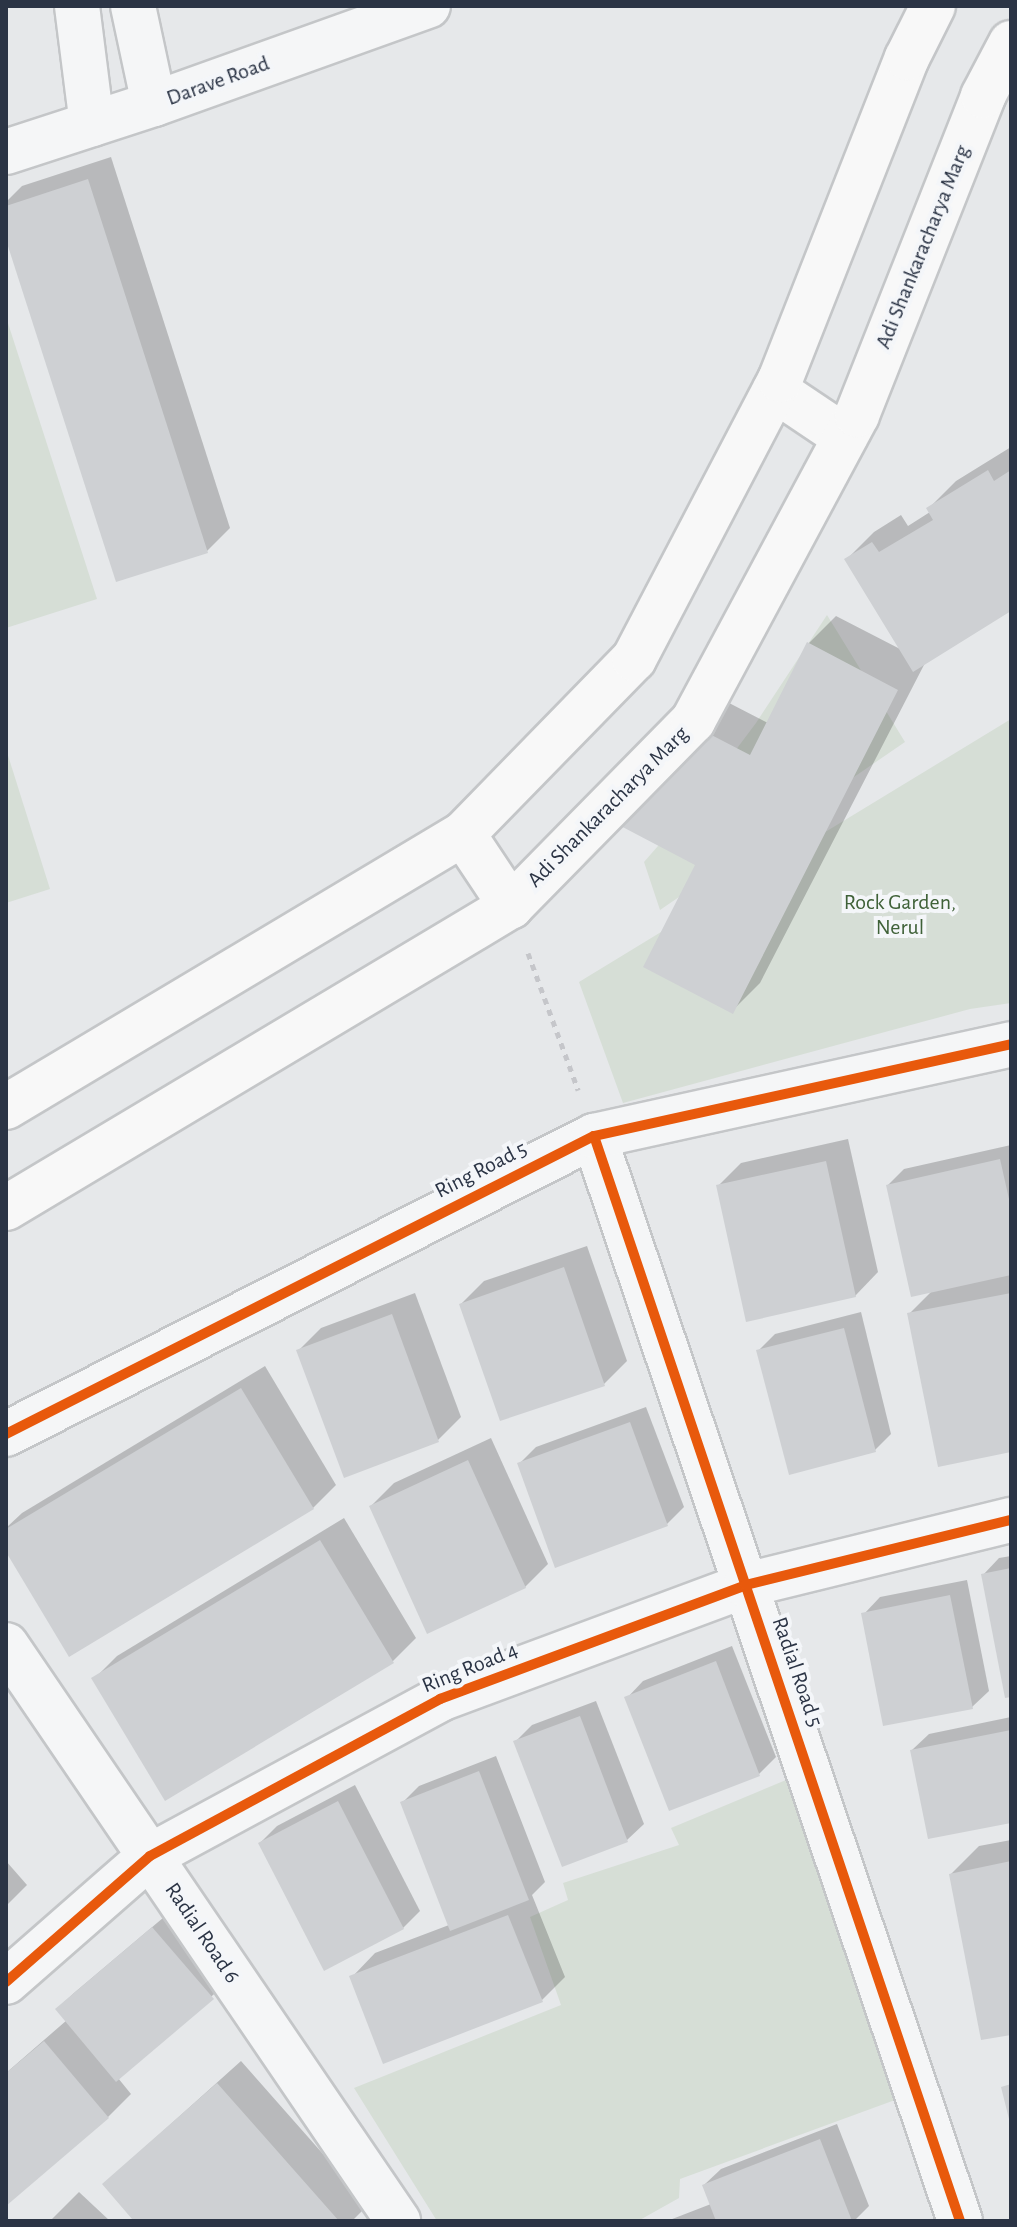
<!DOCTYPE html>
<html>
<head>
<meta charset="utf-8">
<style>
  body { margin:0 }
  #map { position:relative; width:1017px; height:2227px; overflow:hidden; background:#e6e8ea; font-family:"Alegreya Sans",sans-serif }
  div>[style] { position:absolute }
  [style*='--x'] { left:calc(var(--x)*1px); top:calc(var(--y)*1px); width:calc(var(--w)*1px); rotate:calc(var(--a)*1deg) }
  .green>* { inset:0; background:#d6ded6 }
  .shadow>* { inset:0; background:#0003 }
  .building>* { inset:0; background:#ced0d3 }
  .path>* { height:5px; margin-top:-2.5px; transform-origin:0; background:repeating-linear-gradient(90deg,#c5c6ca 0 6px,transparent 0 12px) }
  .roads { filter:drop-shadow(2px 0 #c4c6c8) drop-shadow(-2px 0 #c4c6c8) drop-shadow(0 2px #c4c6c8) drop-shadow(0 -2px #c4c6c8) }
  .minor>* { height:44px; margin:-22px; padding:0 22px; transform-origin:22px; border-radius:22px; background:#f5f6f7 }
  .major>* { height:44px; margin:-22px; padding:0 22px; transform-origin:22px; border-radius:22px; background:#f8f8f8 }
  .cycleway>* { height:10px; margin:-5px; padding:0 5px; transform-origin:5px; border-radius:5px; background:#e8590c }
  span { translate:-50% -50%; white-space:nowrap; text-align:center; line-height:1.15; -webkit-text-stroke:8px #f4f6f9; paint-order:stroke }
  .street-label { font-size:22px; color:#2b3445 }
  .park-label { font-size:22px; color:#3f6138 }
  .frame { position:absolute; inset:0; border:8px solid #2b3445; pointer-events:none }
</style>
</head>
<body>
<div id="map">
  <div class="green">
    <i style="clip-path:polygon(6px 317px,97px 599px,6px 628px)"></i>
    <i style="clip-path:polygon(827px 615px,905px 742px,660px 910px,644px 862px,699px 799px,756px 723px)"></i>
    <i style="clip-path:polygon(1011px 719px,1011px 1003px,970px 1009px,623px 1103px,579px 982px)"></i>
    <i style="clip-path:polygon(6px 749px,50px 889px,6px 903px)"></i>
    <i style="clip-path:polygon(786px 1780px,895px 2100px,680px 2179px,679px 2198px,638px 2221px,437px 2221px,354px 2088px,561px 2005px,530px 1917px,568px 1900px,563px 1883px,679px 1845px,671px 1828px)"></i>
  </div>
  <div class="shadow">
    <i style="clip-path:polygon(111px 157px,230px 528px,207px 551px,6px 233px,6px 202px,22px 186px)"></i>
    <i style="clip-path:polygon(1011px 447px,1011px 609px,925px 663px,760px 983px,732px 1011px,698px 864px,700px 688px,768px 723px,809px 643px,836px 616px,902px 650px,846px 560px,874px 532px,901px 515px,908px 526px,930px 512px,928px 509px,956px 481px)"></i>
    <i style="clip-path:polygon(848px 1139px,878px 1272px,855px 1296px,718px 1186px,741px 1163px)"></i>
    <i style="clip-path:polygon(1011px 1145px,1011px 1450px,909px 1314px,933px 1290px,888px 1185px,904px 1169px)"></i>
    <i style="clip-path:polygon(587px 1246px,627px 1361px,604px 1384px,461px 1304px,484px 1281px)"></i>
    <i style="clip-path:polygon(415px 1293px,461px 1417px,438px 1440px,298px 1351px,321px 1328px)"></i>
    <i style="clip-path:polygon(861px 1312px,891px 1434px,875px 1450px,758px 1351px,775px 1334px)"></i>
    <i style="clip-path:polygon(265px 1366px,336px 1485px,313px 1508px,6px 1548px,6px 1528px,22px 1513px)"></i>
    <i style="clip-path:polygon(646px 1407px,684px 1507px,667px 1524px,519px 1464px,536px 1447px)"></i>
    <i style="clip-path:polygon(491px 1438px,548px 1564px,525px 1587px,371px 1506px,394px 1483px)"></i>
    <i style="clip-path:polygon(344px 1518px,416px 1638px,393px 1661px,94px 1679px,117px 1656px)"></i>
    <i style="clip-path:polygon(1011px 1556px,1011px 1695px,983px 1575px,999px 1558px)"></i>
    <i style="clip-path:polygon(967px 1580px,989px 1691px,972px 1707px,864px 1614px,880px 1597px)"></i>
    <i style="clip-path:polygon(732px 1646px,776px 1757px,759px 1774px,627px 1698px,643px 1681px)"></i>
    <i style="clip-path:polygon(596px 1701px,644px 1824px,627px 1840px,563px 1865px,515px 1742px,532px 1725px)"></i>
    <i style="clip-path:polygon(1011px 1717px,1011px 1821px,912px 1750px,929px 1734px)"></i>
    <i style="clip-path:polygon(496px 1756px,545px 1882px,532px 1895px,565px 1977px,542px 2000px,352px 1977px,375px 1953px,449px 1925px,402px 1803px,419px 1786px)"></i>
    <i style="clip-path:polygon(355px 1785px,420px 1911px,403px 1928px,260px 1843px,277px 1826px)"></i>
    <i style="clip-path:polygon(1011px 1840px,1011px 2033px,951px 1874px,979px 1846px)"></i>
    <i style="clip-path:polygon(6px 1861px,27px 1885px,6px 1906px)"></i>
    <i style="clip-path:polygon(170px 1912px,229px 1981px,118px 2078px,131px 2094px,108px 2117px,6px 2203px,6px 2073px,67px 2020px,57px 2009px,74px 1993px)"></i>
    <i style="clip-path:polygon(241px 2061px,368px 2205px,352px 2221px,131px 2221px,134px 2218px,104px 2184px)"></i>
    <i style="clip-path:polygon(837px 2124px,869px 2206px,854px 2221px,667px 2221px,711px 2204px,704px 2185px,721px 2169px)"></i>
    <i style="clip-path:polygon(79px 2192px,110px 2221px,50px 2221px)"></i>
  </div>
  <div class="building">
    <i style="clip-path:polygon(88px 179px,208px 553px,116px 582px,6px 240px,6px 206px)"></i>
    <i style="clip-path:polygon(988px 470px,994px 481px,1011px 470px,1011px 611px,913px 672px,844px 559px,872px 542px,879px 552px,933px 520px,926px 508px)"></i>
    <i style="clip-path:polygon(807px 642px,898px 690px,733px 1014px,643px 967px,695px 865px,615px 823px,671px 714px,750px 755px)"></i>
    <i style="clip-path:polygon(1000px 1159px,1011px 1208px,1011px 1275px,911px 1297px,886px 1185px)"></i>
    <i style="clip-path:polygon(826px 1161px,856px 1297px,746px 1322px,716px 1185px)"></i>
    <i style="clip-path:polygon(564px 1267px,605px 1386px,500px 1421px,459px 1304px)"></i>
    <i style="clip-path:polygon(1011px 1293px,1011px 1452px,938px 1467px,907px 1313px)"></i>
    <i style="clip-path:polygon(392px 1314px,439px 1442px,344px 1478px,296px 1350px)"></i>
    <i style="clip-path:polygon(844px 1328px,876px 1452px,789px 1475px,756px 1350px)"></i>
    <i style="clip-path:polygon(241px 1388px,314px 1509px,69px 1657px,6px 1552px,6px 1529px)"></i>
    <i style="clip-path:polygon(630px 1422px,668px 1526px,555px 1568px,517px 1463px)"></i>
    <i style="clip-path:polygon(468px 1460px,526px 1588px,427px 1634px,369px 1506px)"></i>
    <i style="clip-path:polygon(320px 1540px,394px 1663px,165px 1801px,91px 1678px)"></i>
    <i style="clip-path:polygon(1011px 1568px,1011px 1697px,1005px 1698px,981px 1574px)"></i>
    <i style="clip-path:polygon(950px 1595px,973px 1709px,883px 1726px,861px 1613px)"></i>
    <i style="clip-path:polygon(716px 1661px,760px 1776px,669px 1811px,624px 1697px)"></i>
    <i style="clip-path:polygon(580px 1716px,628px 1842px,562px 1867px,513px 1741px)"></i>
    <i style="clip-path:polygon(1011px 1730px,1011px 1823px,928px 1839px,910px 1750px)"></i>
    <i style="clip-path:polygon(479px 1771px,529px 1900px,450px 1931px,400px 1802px)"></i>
    <i style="clip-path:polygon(338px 1801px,404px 1929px,324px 1971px,258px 1843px)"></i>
    <i style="clip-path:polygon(1011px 1861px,1011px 2035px,981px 2040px,949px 1874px)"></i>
    <i style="clip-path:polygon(508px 1915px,543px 2002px,383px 2064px,349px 1976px)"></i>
    <i style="clip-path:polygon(152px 1927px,214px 1999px,116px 2082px,55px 2009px)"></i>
    <i style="clip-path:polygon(44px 2041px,109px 2118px,6px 2206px,6px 2073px)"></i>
    <i style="clip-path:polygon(217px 2083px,339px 2221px,130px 2221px,132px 2219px,102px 2184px)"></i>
    <i style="clip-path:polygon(1011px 2084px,1011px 2122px,1010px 2123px,1001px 2087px)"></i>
    <i style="clip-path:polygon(820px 2139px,852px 2221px,716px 2221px,702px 2185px)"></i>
  </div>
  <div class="path">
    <i style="--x:528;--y:953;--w:146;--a:69.9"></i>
  </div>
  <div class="roads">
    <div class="minor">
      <i style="--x:77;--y:6;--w:119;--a:82.8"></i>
      <i style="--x:133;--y:6;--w:100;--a:77.9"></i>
      <i style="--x:6;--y:152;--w:156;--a:-18"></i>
      <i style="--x:154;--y:104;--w:291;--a:-19.7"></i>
      <i style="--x:594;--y:1136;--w:1145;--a:71.36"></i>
      <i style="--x:6;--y:1434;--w:659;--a:-26.88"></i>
      <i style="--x:594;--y:1136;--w:427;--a:-12.4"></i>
      <i style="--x:6;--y:1645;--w:697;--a:55.76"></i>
      <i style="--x:6;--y:1982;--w:191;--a:-41.2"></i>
      <i style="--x:150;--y:1856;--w:330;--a:-28.4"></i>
      <i style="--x:440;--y:1699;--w:327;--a:-20.4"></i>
      <i style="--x:746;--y:1585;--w:273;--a:-13.8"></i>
    </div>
    <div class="major">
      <i style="--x:775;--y:390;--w:84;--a:33.9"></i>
      <i style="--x:463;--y:834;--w:87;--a:56.3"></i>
      <i style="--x:6;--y:1107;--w:532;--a:-30.85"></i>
      <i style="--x:463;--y:834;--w:245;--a:-45.7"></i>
      <i style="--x:634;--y:659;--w:315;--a:-62.4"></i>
      <i style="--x:780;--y:380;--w:346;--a:-68.5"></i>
      <i style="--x:907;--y:58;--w:58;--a:-63.4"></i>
      <i style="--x:6;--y:1208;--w:588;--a:-30.88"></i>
      <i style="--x:511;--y:906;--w:260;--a:-45.5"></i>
      <i style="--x:693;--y:721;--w:347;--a:-61.8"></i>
      <i style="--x:857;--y:415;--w:343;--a:-68.4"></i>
      <i style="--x:983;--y:96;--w:60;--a:-62.2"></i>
    </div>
  </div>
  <div class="cycleway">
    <i style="--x:594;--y:1136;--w:1145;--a:71.36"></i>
    <i style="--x:6;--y:1434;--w:659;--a:-26.88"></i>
    <i style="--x:594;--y:1136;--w:427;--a:-12.4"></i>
    <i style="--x:6;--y:1982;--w:191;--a:-41.2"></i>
    <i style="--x:150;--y:1856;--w:330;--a:-28.4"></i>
    <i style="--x:440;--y:1699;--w:327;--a:-20.4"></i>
    <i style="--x:746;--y:1585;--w:273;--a:-13.8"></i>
  </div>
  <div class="street-label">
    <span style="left:218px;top:81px;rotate:-20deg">Darave Road</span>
    <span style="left:923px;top:247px;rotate:-68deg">Adi Shankaracharya Marg</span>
    <span style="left:608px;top:807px;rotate:-45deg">Adi Shankaracharya Marg</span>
    <span style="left:481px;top:1170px;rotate:-27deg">Ring Road 5</span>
    <span style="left:470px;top:1668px;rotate:-22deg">Ring Road 4</span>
    <span style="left:797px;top:1672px;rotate:71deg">Radial Road 5</span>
    <span style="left:202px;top:1933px;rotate:56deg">Radial Road 6</span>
  </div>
  <div class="park-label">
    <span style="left:900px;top:915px">Rock Garden,<br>Nerul</span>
  </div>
  <div class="frame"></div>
</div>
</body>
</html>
